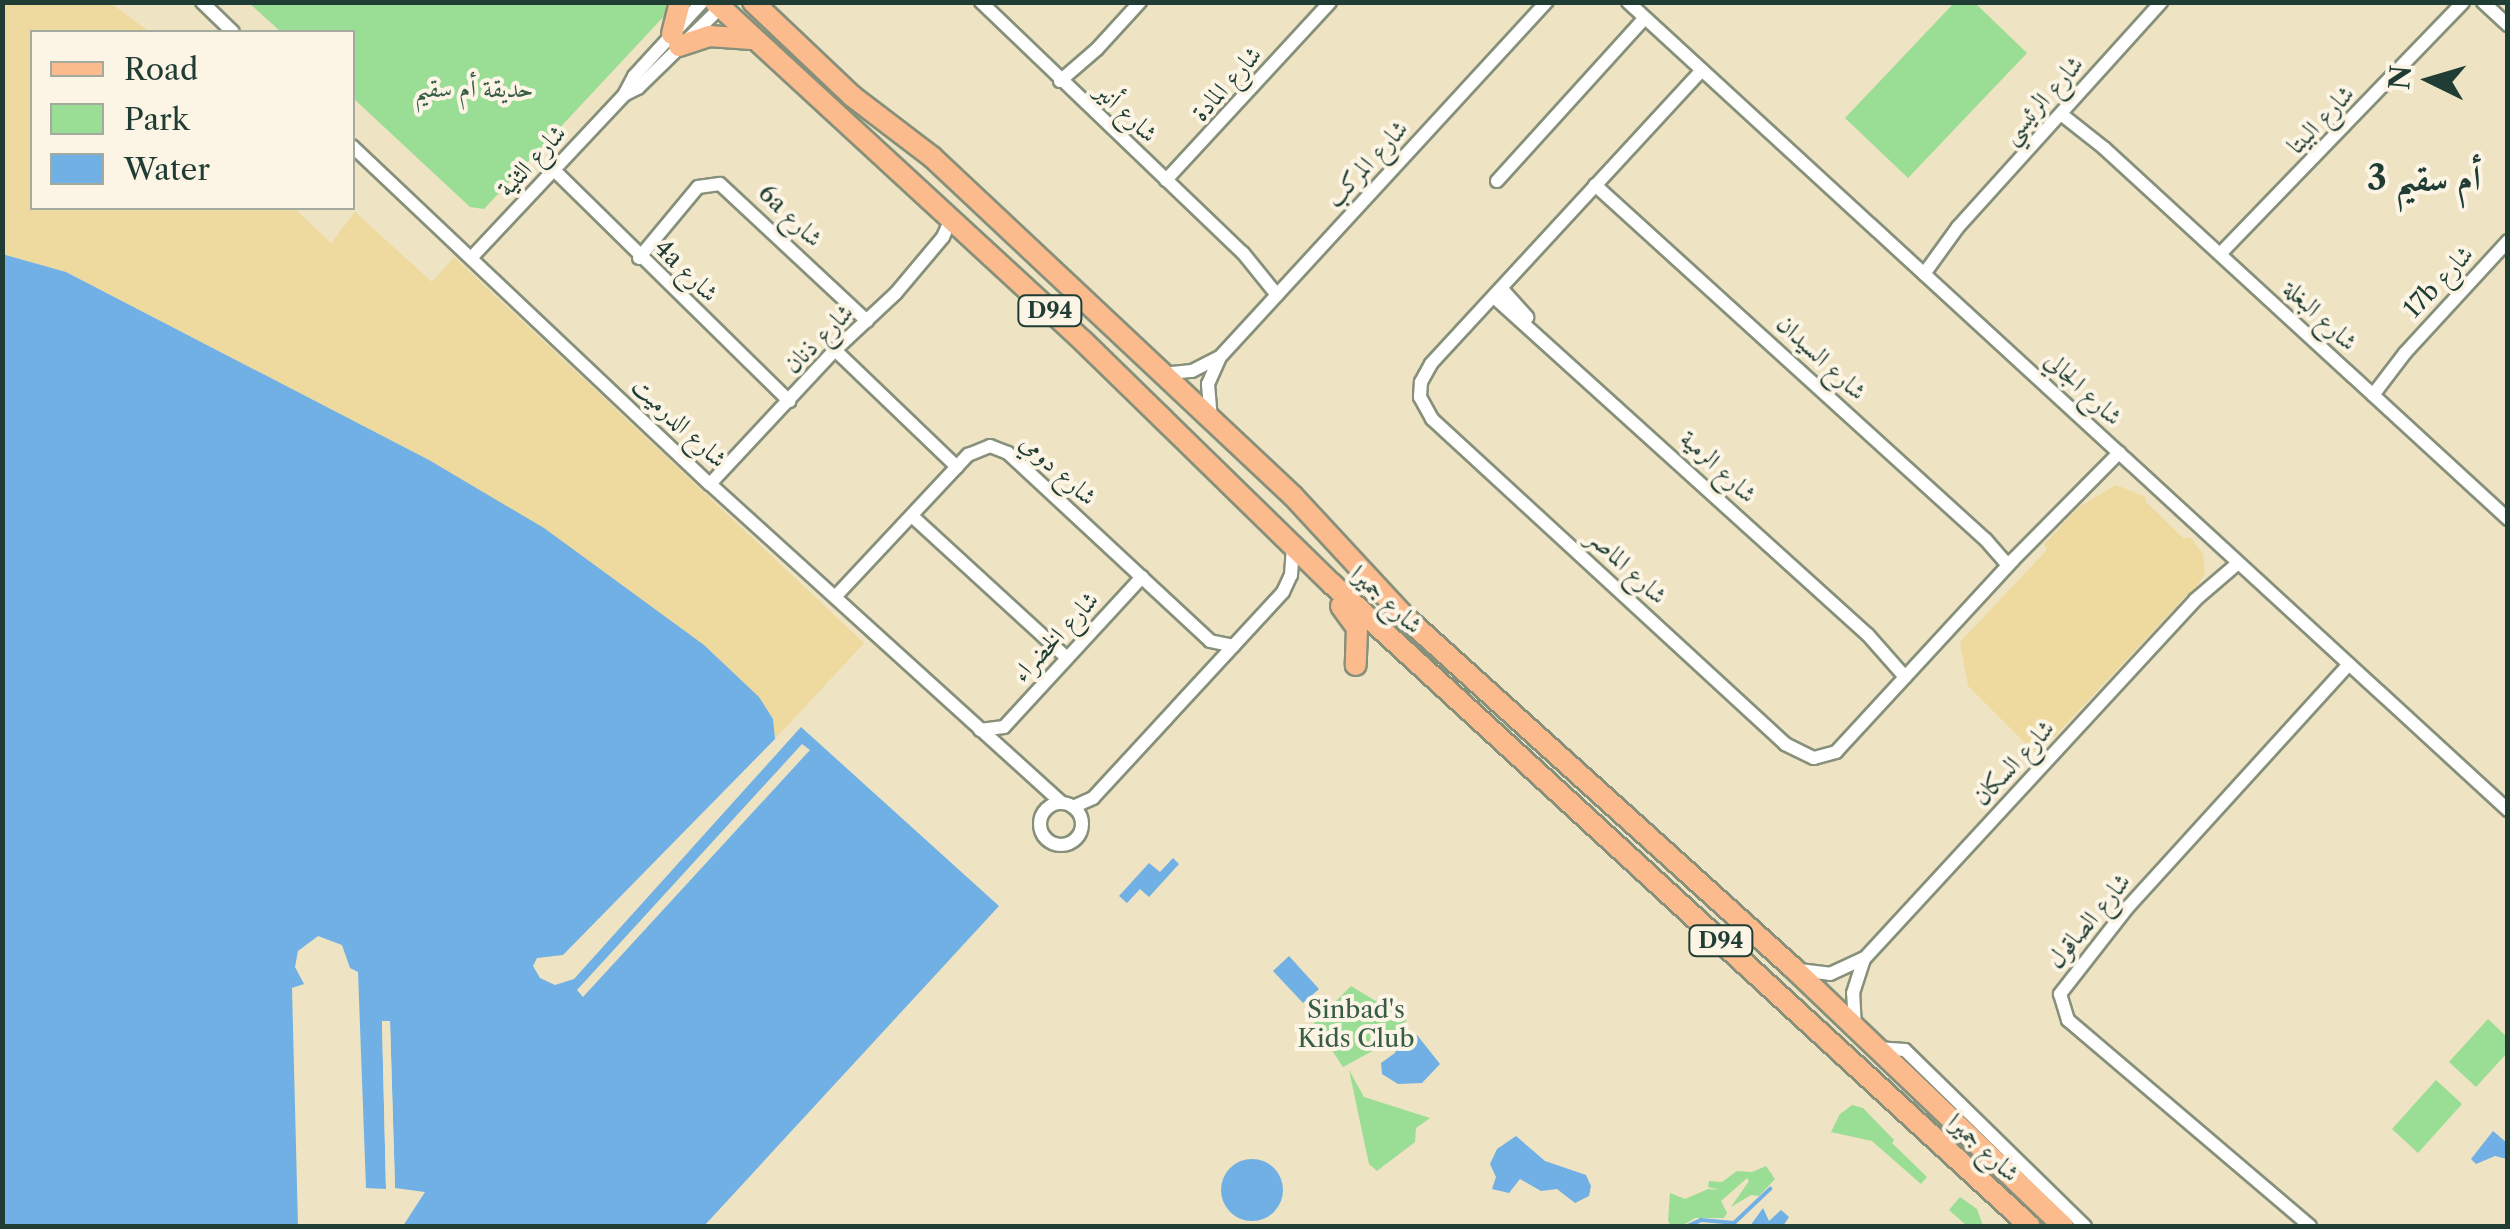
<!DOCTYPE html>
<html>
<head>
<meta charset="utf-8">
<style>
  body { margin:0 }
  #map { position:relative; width:2510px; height:1229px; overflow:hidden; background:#eee3c2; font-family:"Libre Caslon Text",Amiri,serif }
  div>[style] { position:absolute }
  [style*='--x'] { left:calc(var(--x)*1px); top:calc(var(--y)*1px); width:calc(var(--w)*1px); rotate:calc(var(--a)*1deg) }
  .green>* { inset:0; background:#9add95 }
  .sand>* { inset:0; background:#eeda9e }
  .water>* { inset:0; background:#70b0e4 }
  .round { border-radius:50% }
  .pier>* { inset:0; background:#eee3c2 }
  .stream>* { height:4px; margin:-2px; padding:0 2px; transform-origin:2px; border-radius:2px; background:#70b0e4 }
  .roads { filter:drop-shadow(2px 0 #86907b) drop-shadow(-2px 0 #86907b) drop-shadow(0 2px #86907b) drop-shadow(0 -2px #86907b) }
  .street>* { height:12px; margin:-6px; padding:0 6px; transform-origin:6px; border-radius:6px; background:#fff }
  .street>.ring { margin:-6px; padding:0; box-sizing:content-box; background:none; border:12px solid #fff; border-radius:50% }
  .primary>* { height:20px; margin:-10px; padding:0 10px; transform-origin:10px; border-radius:10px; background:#fbbb8d }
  span { translate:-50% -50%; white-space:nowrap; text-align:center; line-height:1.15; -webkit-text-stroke:8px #fcf5e5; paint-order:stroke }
  .shield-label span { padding:2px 8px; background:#fcf5e5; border:2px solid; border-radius:8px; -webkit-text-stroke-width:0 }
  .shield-label { font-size:22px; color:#1f3d34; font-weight:700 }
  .street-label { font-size:25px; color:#1f3d34 }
  .park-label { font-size:25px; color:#385d47 }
  .district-label { font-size:35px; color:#1f3d34; font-weight:700 }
  .frame { position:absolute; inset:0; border:5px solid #1f3d34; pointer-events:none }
  .legend { position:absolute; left:30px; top:30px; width:325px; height:180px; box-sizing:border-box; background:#fcf5e5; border:2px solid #a4ab9e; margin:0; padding:12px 18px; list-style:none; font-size:30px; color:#1f3d34 }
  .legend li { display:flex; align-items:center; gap:20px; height:50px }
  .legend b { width:50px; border:2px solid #a4ab9e }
  .north { position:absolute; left:2380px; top:30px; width:100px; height:100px; -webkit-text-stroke:8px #fcf5e5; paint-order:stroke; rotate:275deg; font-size:28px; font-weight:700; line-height:40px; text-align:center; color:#1f3d34 }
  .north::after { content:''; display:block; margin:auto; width:35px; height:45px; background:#1f3d34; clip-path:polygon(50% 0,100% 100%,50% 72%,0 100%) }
</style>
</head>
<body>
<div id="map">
  <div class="green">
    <i style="clip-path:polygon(249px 3px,667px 3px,666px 14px,484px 209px,470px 207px,353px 98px,352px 32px,281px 32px)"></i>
    <i style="clip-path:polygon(1954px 3px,1975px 3px,2027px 53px,1908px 178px,1845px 118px)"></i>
    <i style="clip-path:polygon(1351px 986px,1407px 1020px,1376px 1049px,1343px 1067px,1314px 1023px)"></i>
    <i style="clip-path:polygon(2488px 1019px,2507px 1037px,2507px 1053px,2476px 1087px,2449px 1062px)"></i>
    <i style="clip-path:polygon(1349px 1070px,1364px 1097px,1430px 1118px,1416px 1128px,1415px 1142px,1377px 1171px,1369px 1164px)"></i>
    <i style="clip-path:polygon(2436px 1080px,2462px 1104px,2418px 1153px,2392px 1129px)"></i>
    <i style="clip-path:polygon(1852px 1105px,1863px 1108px,1894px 1140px,1892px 1143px,1927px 1177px,1921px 1184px,1872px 1141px,1831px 1132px,1840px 1114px)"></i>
    <i style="clip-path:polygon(1766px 1166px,1775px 1179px,1759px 1196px,1751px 1195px,1731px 1207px,1749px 1181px,1747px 1178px,1721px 1201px,1727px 1213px,1724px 1218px,1695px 1218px,1682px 1226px,1671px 1226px,1668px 1221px,1670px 1193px,1685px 1199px,1708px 1189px,1720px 1190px,1708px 1187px,1709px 1181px,1722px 1182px,1737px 1171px,1752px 1172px)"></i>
    <i style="clip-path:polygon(1960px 1197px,1977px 1209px,1983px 1226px,1967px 1226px,1949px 1210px)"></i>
  </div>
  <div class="sand">
    <i style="clip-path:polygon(2px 3px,110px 3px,150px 32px,32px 32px,32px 208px,294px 208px,331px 243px,355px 212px,432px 282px,454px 257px,864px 643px,775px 739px,773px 719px,429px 460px,66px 272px,3px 254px)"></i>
    <i style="clip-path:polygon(2116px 485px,2146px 497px,2145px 501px,2184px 539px,2190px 537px,2203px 554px,2205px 573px,2192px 595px,2187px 595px,2037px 755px,1968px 686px,1960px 642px,2047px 550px,2044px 544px,2079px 507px)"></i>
  </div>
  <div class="water">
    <i style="clip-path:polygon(2px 254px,66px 272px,429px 460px,544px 528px,704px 645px,759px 697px,773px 719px,775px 739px,563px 955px,537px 958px,533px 966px,540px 978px,555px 985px,574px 979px,801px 727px,999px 906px,704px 1226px,403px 1226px,425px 1192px,395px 1188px,390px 1022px,382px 1022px,386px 1189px,366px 1188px,358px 972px,350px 968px,342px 945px,318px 936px,298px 951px,295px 967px,304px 984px,292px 988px,298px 1226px,3px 1226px)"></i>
    <i style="clip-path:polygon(1173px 858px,1179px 864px,1149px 897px,1140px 889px,1127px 903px,1119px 896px,1149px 863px,1160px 872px)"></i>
    <i style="clip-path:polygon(1289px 956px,1319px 989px,1303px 1003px,1273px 971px)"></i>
    <i style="clip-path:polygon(1411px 1035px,1417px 1035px,1440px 1064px,1422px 1083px,1398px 1084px,1382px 1074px,1381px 1063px,1395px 1053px,1399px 1041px)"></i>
    <i style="clip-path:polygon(2493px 1131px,2507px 1143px,2507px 1159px,2495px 1156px,2476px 1164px,2471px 1159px)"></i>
    <i style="clip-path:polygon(1516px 1136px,1545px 1161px,1586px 1175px,1591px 1186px,1589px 1196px,1575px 1203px,1557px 1189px,1541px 1191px,1520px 1179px,1509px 1193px,1492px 1189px,1496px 1177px,1490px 1164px,1497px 1149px)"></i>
    <i class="round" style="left:1221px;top:1159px;width:62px;height:62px"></i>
    <i style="clip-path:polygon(1763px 1208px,1769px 1221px,1781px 1210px,1789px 1217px,1783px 1226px,1750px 1226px)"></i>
  </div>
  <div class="pier">
    <i style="clip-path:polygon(802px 744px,810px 750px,583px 997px,577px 990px)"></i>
    <i style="clip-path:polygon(382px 1021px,390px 1021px,395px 1188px,386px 1189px)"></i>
  </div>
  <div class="stream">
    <i style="--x:1688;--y:1226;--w:14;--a:-25"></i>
    <i style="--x:1701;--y:1220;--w:33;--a:5"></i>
    <i style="--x:1734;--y:1223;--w:50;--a:-43.4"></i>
  </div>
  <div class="roads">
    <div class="street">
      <i style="--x:202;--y:2;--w:43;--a:44.1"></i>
      <i style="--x:981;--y:2;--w:363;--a:43.8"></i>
      <i style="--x:1243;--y:253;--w:54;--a:51"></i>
      <i style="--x:1628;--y:2;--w:1195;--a:42.56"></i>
      <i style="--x:2483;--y:2;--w:34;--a:43"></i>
      <i style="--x:1702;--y:70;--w:400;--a:132.7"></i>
      <i style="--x:1431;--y:364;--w:21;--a:119"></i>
      <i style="--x:1421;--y:382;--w:15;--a:94"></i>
      <i style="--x:1420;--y:397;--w:25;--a:61"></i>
      <i style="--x:1432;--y:419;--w:480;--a:42.6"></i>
      <i style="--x:1785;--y:744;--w:32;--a:26"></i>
      <i style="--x:1814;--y:758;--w:23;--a:-15"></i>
      <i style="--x:1836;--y:752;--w:261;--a:-47.3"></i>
      <i style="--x:2013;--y:560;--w:151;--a:-45.3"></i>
      <i style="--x:1060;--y:81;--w:49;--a:-40.9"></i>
      <i style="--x:1097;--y:49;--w:64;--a:-47.5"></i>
      <i style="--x:624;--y:95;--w:16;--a:-27"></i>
      <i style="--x:638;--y:88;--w:115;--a:-44.3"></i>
      <i style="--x:2061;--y:114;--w:55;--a:38.3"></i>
      <i style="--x:2104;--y:148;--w:549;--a:42.56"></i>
      <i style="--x:352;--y:146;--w:492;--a:43.4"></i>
      <i style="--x:710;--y:484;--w:475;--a:42.2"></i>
      <i style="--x:554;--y:170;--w:330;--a:44.5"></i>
      <i style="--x:1166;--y:180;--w:242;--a:-47.3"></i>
      <i style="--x:1497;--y:181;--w:220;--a:-47.8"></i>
      <i style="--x:1595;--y:185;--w:528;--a:42.24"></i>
      <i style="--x:1986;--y:540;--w:33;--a:49"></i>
      <i style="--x:2220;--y:254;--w:350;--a:-46"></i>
      <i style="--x:472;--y:257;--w:222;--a:-46.8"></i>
      <i style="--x:624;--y:95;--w:21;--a:-62"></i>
      <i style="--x:634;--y:76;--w:100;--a:-47.4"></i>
      <i style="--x:639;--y:258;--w:92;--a:-50.3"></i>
      <i style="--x:698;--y:187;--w:22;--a:-8"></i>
      <i style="--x:720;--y:184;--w:201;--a:43"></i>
      <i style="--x:1924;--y:274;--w:58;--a:-54.1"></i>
      <i style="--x:1958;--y:227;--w:303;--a:-47.9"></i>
      <i style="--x:1502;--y:289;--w:38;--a:48"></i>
      <i style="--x:1494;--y:297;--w:504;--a:42.11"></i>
      <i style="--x:1868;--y:635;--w:56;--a:48.6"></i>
      <i style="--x:835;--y:350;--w:169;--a:43.8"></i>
      <i style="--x:1162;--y:374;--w:30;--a:-6"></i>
      <i style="--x:1192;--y:371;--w:29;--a:-27"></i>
      <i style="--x:2373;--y:395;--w:53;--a:-52.7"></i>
      <i style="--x:2405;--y:353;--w:152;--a:-47.4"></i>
      <i style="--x:1211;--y:419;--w:35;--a:-95"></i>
      <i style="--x:1208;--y:384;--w:30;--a:-66"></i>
      <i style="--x:1220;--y:357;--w:483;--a:-47.4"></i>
      <i style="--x:710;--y:484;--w:183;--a:-47"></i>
      <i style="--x:835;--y:350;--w:83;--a:-43.1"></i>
      <i style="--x:896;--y:293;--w:73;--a:-50"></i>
      <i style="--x:943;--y:237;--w:20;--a:-66"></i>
      <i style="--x:912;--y:516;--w:210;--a:42.5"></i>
      <i style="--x:835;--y:597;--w:195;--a:-46.9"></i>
      <i style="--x:968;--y:455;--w:24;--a:-22"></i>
      <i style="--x:990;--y:446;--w:19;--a:21"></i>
      <i style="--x:1008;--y:453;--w:276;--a:42.9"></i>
      <i style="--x:1210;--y:641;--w:24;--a:12"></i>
      <i style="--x:980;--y:730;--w:24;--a:-7"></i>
      <i style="--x:1004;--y:727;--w:204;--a:-47.4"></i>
      <i class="ring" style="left:1040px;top:803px;width:30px;height:30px"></i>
      <i style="--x:1073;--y:807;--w:22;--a:-24"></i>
      <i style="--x:1093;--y:798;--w:280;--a:-47.3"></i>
      <i style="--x:1283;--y:592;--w:19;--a:-65"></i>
      <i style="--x:1291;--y:575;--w:28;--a:-86"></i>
      <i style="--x:1799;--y:970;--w:31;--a:7"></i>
      <i style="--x:1830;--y:974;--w:38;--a:-25"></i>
      <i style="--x:1865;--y:958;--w:487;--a:-47.3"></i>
      <i style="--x:2195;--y:600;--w:55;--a:-40.6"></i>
      <i style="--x:1855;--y:1028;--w:35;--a:-93"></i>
      <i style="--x:1853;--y:993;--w:35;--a:-72"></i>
      <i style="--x:1876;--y:1048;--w:29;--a:4"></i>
      <i style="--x:1905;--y:1050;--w:252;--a:44.4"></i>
      <i style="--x:2310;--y:1226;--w:318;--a:-139.6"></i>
      <i style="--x:2068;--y:1020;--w:27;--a:-107"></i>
      <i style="--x:2060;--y:994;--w:110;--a:-52"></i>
      <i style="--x:2128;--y:907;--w:328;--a:-47.7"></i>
    </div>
    <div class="primary">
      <i style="--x:715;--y:2;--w:500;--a:42.65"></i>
      <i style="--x:1083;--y:341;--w:348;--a:44.3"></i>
      <i style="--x:1332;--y:584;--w:948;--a:42.61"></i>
      <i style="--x:753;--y:2;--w:137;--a:43.5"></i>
      <i style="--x:852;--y:96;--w:101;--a:37.3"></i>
      <i style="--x:932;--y:157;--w:495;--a:43.2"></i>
      <i style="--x:1293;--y:496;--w:163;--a:47.2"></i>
      <i style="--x:1404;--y:616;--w:523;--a:42.13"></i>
      <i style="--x:1792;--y:967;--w:375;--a:43.7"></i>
      <i style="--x:672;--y:34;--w:33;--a:-76"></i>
      <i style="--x:679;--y:46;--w:32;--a:-18"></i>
      <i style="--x:709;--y:36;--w:42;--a:4.1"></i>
      <i style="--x:1341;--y:606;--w:27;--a:54"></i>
      <i style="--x:1357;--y:628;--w:37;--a:92"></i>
    </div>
  </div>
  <div class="shield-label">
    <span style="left:1050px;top:311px">D94</span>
    <span style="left:1721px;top:941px">D94</span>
  </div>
  <div class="street-label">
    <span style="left:1227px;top:84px;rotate:-48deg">شارع المادة</span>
    <span style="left:2043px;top:100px;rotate:-48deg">شارع الرئيسي</span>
    <span style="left:1126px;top:113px;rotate:43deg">شارع أنير</span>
    <span style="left:2321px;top:120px;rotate:-46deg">شارع البيتا</span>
    <span style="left:532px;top:161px;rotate:-47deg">شارع الثنية</span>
    <span style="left:1367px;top:164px;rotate:-47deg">شارع المركب</span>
    <span style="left:790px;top:216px;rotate:44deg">6a شارع</span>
    <span style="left:686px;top:271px;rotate:44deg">4a شارع</span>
    <span style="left:2439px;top:282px;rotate:-47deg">17b شارع</span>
    <span style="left:2320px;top:316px;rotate:43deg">شارع البغلة</span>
    <span style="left:819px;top:339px;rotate:-45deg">شارع ذنان</span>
    <span style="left:1821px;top:358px;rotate:43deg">شارع السيدان</span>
    <span style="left:2083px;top:389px;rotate:43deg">شارع الجالي</span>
    <span style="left:679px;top:423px;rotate:43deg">شارع الدرميت</span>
    <span style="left:1718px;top:467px;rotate:43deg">شارع الرمية</span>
    <span style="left:1058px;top:470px;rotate:42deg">شارع دومي</span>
    <span style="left:1627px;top:567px;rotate:43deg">شارع الماصر</span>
    <span style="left:1386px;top:600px;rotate:43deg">شارع جميرا</span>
    <span style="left:1056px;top:637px;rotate:-47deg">شارع الخضراء</span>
    <span style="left:2014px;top:763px;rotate:-47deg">شارع السكان</span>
    <span style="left:2089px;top:921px;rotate:-50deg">شارع الصاقول</span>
    <span style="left:1983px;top:1148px;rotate:43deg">شارع جميرا</span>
  </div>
  <div class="park-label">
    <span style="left:474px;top:89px">حديقة أم سقيم</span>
    <span style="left:1356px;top:1025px">Sinbad's<br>Kids Club</span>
  </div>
  <div class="district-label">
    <span style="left:2424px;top:178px">أم سقيم 3</span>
  </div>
  <div class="frame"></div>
  <ul class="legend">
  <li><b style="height:12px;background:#fbbb8d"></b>Road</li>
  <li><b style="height:28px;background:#9add95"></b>Park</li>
  <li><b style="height:28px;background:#70b0e4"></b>Water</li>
  </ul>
  <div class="north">N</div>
</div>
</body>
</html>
